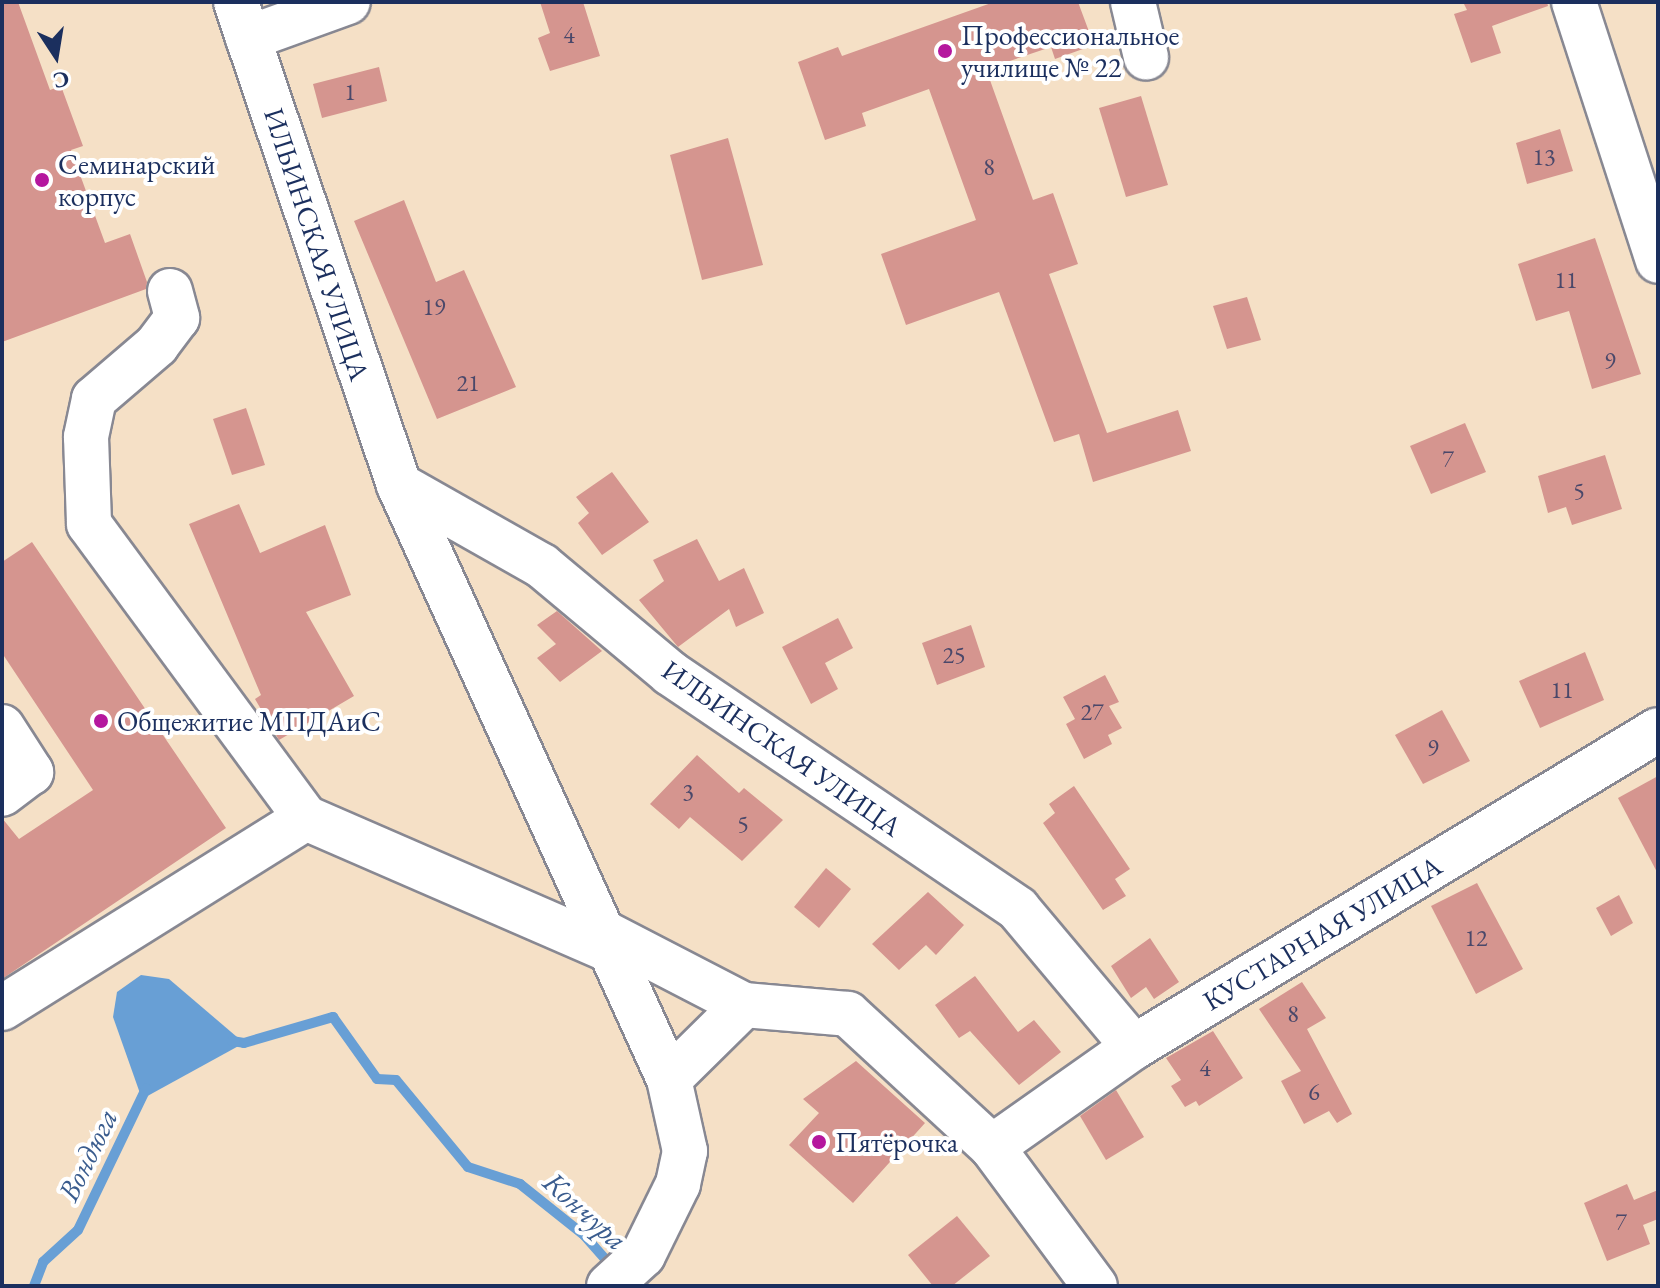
<!DOCTYPE html>
<html>
<head>
<meta charset="utf-8">
<style>
  body { margin:0 }
  #map { position:relative; width:1660px; height:1288px; overflow:hidden; background:#f5e0c6; font-family:"EB Garamond",serif }
  div>[style] { position:absolute }
  [style*='--x'] { left:calc(var(--x)*1px); top:calc(var(--y)*1px); width:calc(var(--w)*1px); rotate:calc(var(--a)*1deg) }
  .water>* { inset:0; background:#689fd5 }
  .stream>* { height:10px; margin:-5px; padding:0 5px; transform-origin:5px; border-radius:5px; background:#689fd5 }
  .building>* { inset:0; background:#d5958f }
  .roads { filter:drop-shadow(2px 0 #888892) drop-shadow(-2px 0 #888892) drop-shadow(0 2px #888892) drop-shadow(0 -2px #888892) }
  .minor>* { height:44px; margin:-22px; padding:0 22px; transform-origin:22px; border-radius:22px; background:#fff }
  .major>* { height:44px; margin:-22px; padding:0 22px; transform-origin:22px; border-radius:22px; background:#fff }
  .dots>* { width:22px; height:22px; translate:-50% -50%; box-sizing:border-box; border:4px solid #fff; border-radius:50% }
  span { translate:-50% -50%; white-space:nowrap; text-align:center; line-height:1.15; -webkit-text-stroke:8px #fff; paint-order:stroke }
  .number-label { font-size:24px; color:#4a486a }
  .number-label span { -webkit-text-stroke-width:0 }
  .poi-label { font-size:28px; color:#1b2f5e }
  .left { translate:0 -50%; text-align:left }
  .street-label { font-size:28px; color:#1b2f5e }
  .water-label { font-size:30px; color:#3a5c8e; font-style:italic }
  .frame { position:absolute; inset:0; border:4px solid #1b2f5e; pointer-events:none }
  .north { position:absolute; left:16px; top:16px; width:80px; height:80px; -webkit-text-stroke:6px #fff; paint-order:stroke; rotate:168deg; font-size:22px; font-weight:700; line-height:32px; text-align:center; color:#1b2f5e }
  .north::after { content:''; display:block; margin:auto; width:28px; height:36px; background:#1b2f5e; clip-path:polygon(50% 0,100% 100%,50% 72%,0 100%) }
</style>
</head>
<body>
<div id="map">
  <div class="water">
    <i style="clip-path:polygon(141px 975px,169px 979px,244px 1043px,142px 1099px,113px 1017px,117px 992px)"></i>
  </div>
  <div class="stream">
    <i style="--x:232;--y:1041;--w:12;--a:9"></i>
    <i style="--x:244;--y:1043;--w:93;--a:-16.3"></i>
    <i style="--x:333;--y:1017;--w:76;--a:54.6"></i>
    <i style="--x:377;--y:1079;--w:19;--a:3"></i>
    <i style="--x:396;--y:1080;--w:113;--a:50.4"></i>
    <i style="--x:468;--y:1167;--w:55;--a:18.1"></i>
    <i style="--x:520;--y:1184;--w:82;--a:38.6"></i>
    <i style="--x:584;--y:1235;--w:45;--a:48.6"></i>
    <i style="--x:34;--y:1286;--w:26;--a:-69"></i>
    <i style="--x:43;--y:1262;--w:47;--a:-42.4"></i>
    <i style="--x:78;--y:1230;--w:157;--a:-64.3"></i>
  </div>
  <div class="building">
    <i style="clip-path:polygon(2px 2px,18px 2px,50px 90px,61px 86px,83px 146px,71px 150px,105px 243px,130px 234px,147px 282px,146px 289px,2px 342px)"></i>
    <i style="clip-path:polygon(540px 2px,583px 2px,600px 56px,550px 71px,538px 38px,550px 33px)"></i>
    <i style="clip-path:polygon(994px 2px,1078px 2px,1094px 45px,1055px 59px,1051px 47px,986px 69px,1033px 200px,1053px 193px,1078px 264px,1049px 274px,1107px 433px,1178px 410px,1191px 451px,1093px 482px,1079px 434px,1054px 442px,999px 292px,906px 325px,881px 254px,976px 220px,929px 89px,862px 113px,866px 126px,825px 140px,798px 62px,838px 47px,842px 56px)"></i>
    <i style="clip-path:polygon(1463px 2px,1547px 2px,1548px 6px,1492px 26px,1501px 53px,1471px 63px,1454px 14px,1467px 10px)"></i>
    <i style="clip-path:polygon(379px 67px,387px 101px,322px 118px,313px 84px)"></i>
    <i style="clip-path:polygon(1141px 96px,1168px 185px,1126px 197px,1099px 108px)"></i>
    <i style="clip-path:polygon(1560px 129px,1573px 171px,1527px 184px,1516px 143px)"></i>
    <i style="clip-path:polygon(728px 138px,763px 265px,702px 280px,670px 155px)"></i>
    <i style="clip-path:polygon(404px 200px,436px 282px,464px 270px,516px 387px,437px 419px,354px 221px)"></i>
    <i style="clip-path:polygon(1595px 238px,1641px 374px,1592px 389px,1569px 311px,1536px 321px,1518px 264px)"></i>
    <i style="clip-path:polygon(1247px 297px,1261px 340px,1227px 349px,1213px 306px)"></i>
    <i style="clip-path:polygon(246px 408px,265px 465px,232px 475px,213px 419px)"></i>
    <i style="clip-path:polygon(1465px 423px,1486px 472px,1431px 494px,1410px 446px)"></i>
    <i style="clip-path:polygon(1605px 455px,1622px 509px,1572px 525px,1566px 507px,1548px 513px,1538px 476px)"></i>
    <i style="clip-path:polygon(612px 472px,649px 522px,602px 555px,578px 523px,589px 513px,576px 497px)"></i>
    <i style="clip-path:polygon(239px 504px,260px 553px,325px 525px,351px 595px,306px 612px,354px 696px,279px 740px,255px 699px,261px 695px,189px 524px)"></i>
    <i style="clip-path:polygon(697px 539px,719px 581px,744px 568px,764px 613px,736px 627px,729px 609px,678px 647px,639px 600px,664px 581px,653px 560px)"></i>
    <i style="clip-path:polygon(32px 542px,226px 828px,2px 979px,2px 818px,19px 839px,93px 790px,2px 653px,2px 562px)"></i>
    <i style="clip-path:polygon(557px 611px,602px 651px,560px 682px,537px 658px,556px 644px,537px 625px)"></i>
    <i style="clip-path:polygon(838px 618px,853px 648px,825px 663px,838px 689px,811px 704px,782px 647px)"></i>
    <i style="clip-path:polygon(971px 625px,985px 667px,937px 685px,922px 643px)"></i>
    <i style="clip-path:polygon(1585px 652px,1604px 700px,1540px 728px,1519px 681px)"></i>
    <i style="clip-path:polygon(1105px 675px,1119px 702px,1109px 706px,1122px 728px,1108px 735px,1112px 744px,1084px 759px,1066px 724px,1075px 719px,1063px 697px)"></i>
    <i style="clip-path:polygon(1442px 710px,1470px 761px,1423px 784px,1395px 735px)"></i>
    <i style="clip-path:polygon(697px 755px,739px 793px,744px 788px,783px 820px,742px 861px,690px 817px,679px 829px,650px 804px)"></i>
    <i style="clip-path:polygon(1658px 776px,1658px 874px,1618px 798px)"></i>
    <i style="clip-path:polygon(1074px 786px,1130px 869px,1115px 879px,1126px 896px,1103px 910px,1043px 823px,1055px 813px,1049px 804px)"></i>
    <i style="clip-path:polygon(826px 868px,851px 889px,819px 928px,794px 907px)"></i>
    <i style="clip-path:polygon(1477px 883px,1523px 969px,1476px 994px,1431px 906px)"></i>
    <i style="clip-path:polygon(928px 892px,964px 925px,936px 955px,926px 945px,899px 970px,872px 944px)"></i>
    <i style="clip-path:polygon(1619px 895px,1633px 923px,1611px 936px,1596px 908px)"></i>
    <i style="clip-path:polygon(1150px 938px,1179px 982px,1154px 999px,1146px 987px,1131px 998px,1111px 966px)"></i>
    <i style="clip-path:polygon(975px 976px,1018px 1032px,1034px 1020px,1061px 1052px,1019px 1085px,970px 1031px,959px 1038px,935px 1005px)"></i>
    <i style="clip-path:polygon(1302px 982px,1326px 1018px,1307px 1029px,1352px 1114px,1337px 1123px,1329px 1111px,1304px 1124px,1281px 1081px,1301px 1071px,1259px 1009px)"></i>
    <i style="clip-path:polygon(1213px 1031px,1243px 1078px,1199px 1106px,1196px 1101px,1185px 1107px,1171px 1086px,1181px 1080px,1166px 1058px)"></i>
    <i style="clip-path:polygon(856px 1061px,925px 1123px,853px 1203px,789px 1145px,819px 1113px,803px 1099px)"></i>
    <i style="clip-path:polygon(1116px 1090px,1144px 1137px,1106px 1160px,1080px 1116px)"></i>
    <i style="clip-path:polygon(1627px 1184px,1634px 1200px,1658px 1190px,1658px 1219px,1643px 1225px,1650px 1244px,1607px 1261px,1584px 1203px)"></i>
    <i style="clip-path:polygon(957px 1216px,990px 1256px,952px 1286px,933px 1286px,908px 1255px)"></i>
  </div>
  <div class="roads">
    <div class="minor">
      <i style="--x:1133;--y:2;--w:57;--a:76.7"></i>
      <i style="--x:1574;--y:2;--w:272;--a:72"></i>
      <i style="--x:248;--y:38;--w:106;--a:-19.8"></i>
      <i style="--x:170;--y:291;--w:28;--a:75"></i>
      <i style="--x:177;--y:318;--w:34;--a:127"></i>
      <i style="--x:157;--y:345;--w:83;--a:139.4"></i>
      <i style="--x:94;--y:399;--w:39;--a:102"></i>
      <i style="--x:86;--y:437;--w:87;--a:88"></i>
      <i style="--x:89;--y:524;--w:365;--a:53.6"></i>
      <i style="--x:306;--y:818;--w:331;--a:23.5"></i>
      <i style="--x:399;--y:485;--w:164;--a:29.5"></i>
      <i style="--x:542;--y:566;--w:167;--a:39.9"></i>
      <i style="--x:670;--y:673;--w:420;--a:34.1"></i>
      <i style="--x:1018;--y:909;--w:180;--a:50"></i>
      <i style="--x:2;--y:727;--w:54;--a:57.2"></i>
      <i style="--x:31;--y:772;--w:36;--a:143"></i>
      <i style="--x:601;--y:931;--w:161;--a:27.4"></i>
      <i style="--x:744;--y:1005;--w:104;--a:4.9"></i>
      <i style="--x:848;--y:1014;--w:196;--a:42.7"></i>
      <i style="--x:992;--y:1147;--w:173;--a:53.5"></i>
      <i style="--x:2;--y:1008;--w:358;--a:-32"></i>
      <i style="--x:669;--y:1079;--w:105;--a:-44.6"></i>
      <i style="--x:992;--y:1147;--w:174;--a:-35.2"></i>
      <i style="--x:1134;--y:1047;--w:612;--a:-31.17"></i>
    </div>
    <div class="major">
      <i style="--x:236;--y:2;--w:510;--a:71.35"></i>
      <i style="--x:399;--y:485;--w:652;--a:65.56"></i>
      <i style="--x:669;--y:1079;--w:74;--a:77.5"></i>
      <i style="--x:685;--y:1151;--w:34;--a:102"></i>
      <i style="--x:678;--y:1184;--w:79;--a:116.2"></i>
      <i style="--x:643;--y:1255;--w:46;--a:137.6"></i>
    </div>
  </div>
  <div class="dots">
    <i style="left:945px;top:51px;background:#b5179e"></i>
    <i style="left:42px;top:180px;background:#b5179e"></i>
    <i style="left:101px;top:721px;background:#b5179e"></i>
    <i style="left:819px;top:1142px;background:#b5179e"></i>
  </div>
  <div class="number-label">
    <span style="left:569px;top:35px">4</span>
    <span style="left:350px;top:92px">1</span>
    <span style="left:1544px;top:157px">13</span>
    <span style="left:989px;top:167px">8</span>
    <span style="left:1566px;top:280px">11</span>
    <span style="left:434px;top:307px">19</span>
    <span style="left:1610px;top:361px">9</span>
    <span style="left:468px;top:383px">21</span>
    <span style="left:1448px;top:459px">7</span>
    <span style="left:1579px;top:491px">5</span>
    <span style="left:954px;top:655px">25</span>
    <span style="left:1562px;top:690px">11</span>
    <span style="left:1092px;top:712px">27</span>
    <span style="left:1433px;top:748px">9</span>
    <span style="left:688px;top:792px">3</span>
    <span style="left:743px;top:824px">5</span>
    <span style="left:1476px;top:938px">12</span>
    <span style="left:1293px;top:1014px">8</span>
    <span style="left:1205px;top:1068px">4</span>
    <span style="left:1314px;top:1092px">6</span>
    <span style="left:1621px;top:1222px">7</span>
  </div>
  <div class="poi-label">
    <span class="left" style="left:961px;top:51px">Профессиональное<br>училище № 22</span>
    <span class="left" style="left:58px;top:180px">Семинарский<br>корпус</span>
    <span class="left" style="left:117px;top:721px">Общежитие МПДАиС</span>
    <span class="left" style="left:835px;top:1142px">Пятёрочка</span>
  </div>
  <div class="street-label">
    <span style="left:317px;top:244px;rotate:72deg">ИЛЬИНСКАЯ УЛИЦА</span>
    <span style="left:782px;top:748px;rotate:35deg">ИЛЬИНСКАЯ УЛИЦА</span>
    <span style="left:1322px;top:933px;rotate:-31deg">КУСТАРНАЯ УЛИЦА</span>
  </div>
  <div class="water-label">
    <span style="left:88px;top:1155px;rotate:-64deg">Вондюга</span>
    <span style="left:585px;top:1211px;rotate:42deg">Кончура</span>
  </div>
  <div class="frame"></div>
  <div class="north">С</div>
</div>
</body>
</html>
